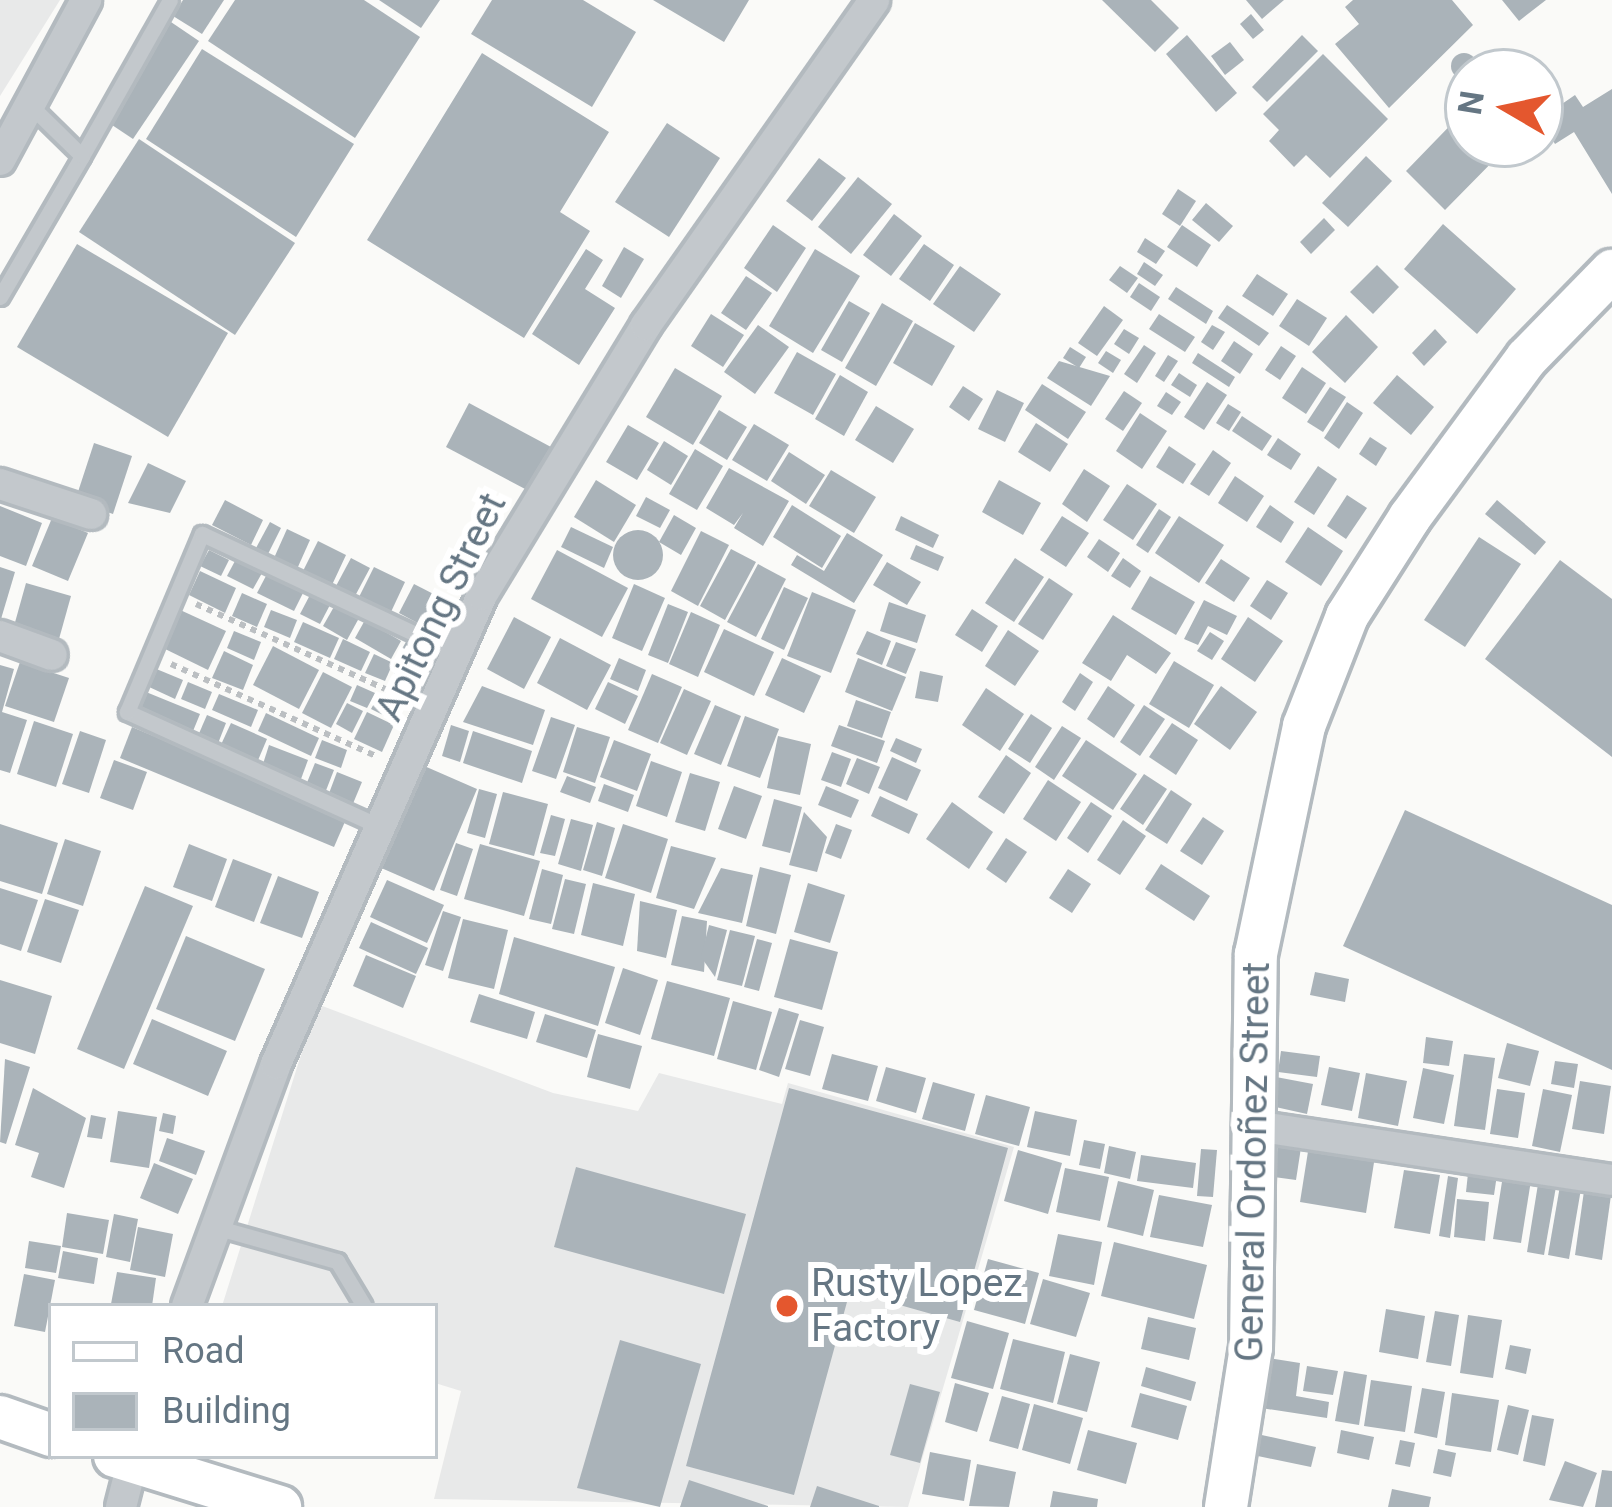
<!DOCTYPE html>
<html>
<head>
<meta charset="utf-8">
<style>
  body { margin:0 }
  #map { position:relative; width:1612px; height:1507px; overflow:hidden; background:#fafaf8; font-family:Roboto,sans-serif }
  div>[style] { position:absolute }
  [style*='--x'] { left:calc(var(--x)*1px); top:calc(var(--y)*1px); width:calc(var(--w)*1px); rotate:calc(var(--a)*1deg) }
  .built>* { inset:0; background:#e8e9e9 }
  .building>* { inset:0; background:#aab3b9 }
  .round { border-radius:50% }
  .path>* { height:6px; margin-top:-3px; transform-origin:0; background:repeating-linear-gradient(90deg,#bbbfc2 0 6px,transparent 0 12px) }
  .roads { filter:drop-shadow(3px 0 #b3babf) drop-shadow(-3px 0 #b3babf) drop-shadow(0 3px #b3babf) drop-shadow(0 -3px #b3babf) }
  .lane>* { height:15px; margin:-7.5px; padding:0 7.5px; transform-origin:7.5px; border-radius:7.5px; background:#c3c8cc }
  .street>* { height:30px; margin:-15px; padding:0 15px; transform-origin:15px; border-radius:15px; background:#c3c8cc }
  .secondary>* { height:42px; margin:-21px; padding:0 21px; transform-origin:21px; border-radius:21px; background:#fff }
  .dots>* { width:33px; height:33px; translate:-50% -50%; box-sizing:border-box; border:6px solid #fff; border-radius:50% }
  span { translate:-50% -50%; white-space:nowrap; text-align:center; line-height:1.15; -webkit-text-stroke:12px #fff; paint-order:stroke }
  .street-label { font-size:39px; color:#657683 }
  .poi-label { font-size:39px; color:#657683 }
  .left { translate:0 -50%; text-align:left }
  .legend { position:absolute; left:48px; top:1303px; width:390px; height:156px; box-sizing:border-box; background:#fff; border:3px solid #c1c8cd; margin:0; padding:15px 21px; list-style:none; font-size:36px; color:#657683 }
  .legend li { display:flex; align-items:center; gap:24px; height:60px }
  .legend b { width:60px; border:3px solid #c1c8cd }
  .north { position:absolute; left:1444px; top:48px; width:120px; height:120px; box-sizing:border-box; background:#fff; border:3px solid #c1c8cd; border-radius:50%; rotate:279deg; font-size:33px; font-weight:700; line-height:48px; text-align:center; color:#657683 }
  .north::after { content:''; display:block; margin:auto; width:42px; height:54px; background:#e4572e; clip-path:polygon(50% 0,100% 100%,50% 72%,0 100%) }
</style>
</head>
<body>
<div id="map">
  <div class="built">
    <i style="clip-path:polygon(0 0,60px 0,0 96px)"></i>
    <i style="clip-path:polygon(317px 1004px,553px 1093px,638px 1111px,659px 1073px,782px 1104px,788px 1083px,1014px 1147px,908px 1507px,434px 1499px,461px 1391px,435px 1383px,435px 1306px,222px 1306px)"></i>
  </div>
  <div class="building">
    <i style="clip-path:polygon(183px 0,224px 0,202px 34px,173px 16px)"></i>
    <i style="clip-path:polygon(235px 0,364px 0,420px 37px,355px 138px,208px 41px)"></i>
    <i style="clip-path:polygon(379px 0,440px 0,421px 28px)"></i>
    <i style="clip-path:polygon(492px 0,583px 0,636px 32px,592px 107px,471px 34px)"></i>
    <i style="clip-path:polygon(653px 0,749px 0,724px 42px)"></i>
    <i style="clip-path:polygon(1102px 0,1151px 0,1179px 28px,1155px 52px)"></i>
    <i style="clip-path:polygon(1246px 0,1284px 0,1262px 19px)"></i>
    <i style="clip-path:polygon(1353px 0,1452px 0,1473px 25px,1389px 108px,1335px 44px,1359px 24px,1345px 7px)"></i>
    <i style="clip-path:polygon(1502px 0,1546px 0,1519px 21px)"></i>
    <i style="clip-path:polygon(1251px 14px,1264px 30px,1253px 39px,1240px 24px)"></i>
    <i style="clip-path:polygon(168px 20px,199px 41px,133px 139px,103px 119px)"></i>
    <i style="clip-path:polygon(1187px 35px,1237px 93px,1216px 112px,1166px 54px)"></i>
    <i style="clip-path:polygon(1302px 35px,1318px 51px,1267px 102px,1252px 87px)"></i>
    <i style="clip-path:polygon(1230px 42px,1244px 60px,1225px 75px,1211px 56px)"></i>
    <i style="clip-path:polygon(202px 49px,354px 144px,296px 237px,146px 139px)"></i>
    <i style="clip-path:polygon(482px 53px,609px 132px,560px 212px,590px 231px,524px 338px,367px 240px)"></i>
    <i class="round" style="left:1451px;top:53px;width:26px;height:26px"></i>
    <i style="clip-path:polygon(1323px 54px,1388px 119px,1330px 178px,1306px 155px,1294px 167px,1269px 141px,1279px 130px,1263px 114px)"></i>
    <i style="clip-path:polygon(1612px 89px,1612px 194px,1574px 132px,1555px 144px,1540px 119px,1575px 95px,1583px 107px)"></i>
    <i style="clip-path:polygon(1468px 107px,1468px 144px,1510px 144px,1445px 210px,1406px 171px)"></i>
    <i style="clip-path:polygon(667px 123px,720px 158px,669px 237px,615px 202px)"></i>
    <i style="clip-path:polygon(139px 139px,295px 243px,235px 335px,79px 232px)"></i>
    <i style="clip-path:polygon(1366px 156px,1392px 181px,1348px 227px,1322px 203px)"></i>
    <i style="clip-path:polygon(819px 158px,846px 178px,812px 221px,786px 201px)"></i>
    <i style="clip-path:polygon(858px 177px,892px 204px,851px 254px,818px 227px)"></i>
    <i style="clip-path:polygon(1178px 189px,1196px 201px,1180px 226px,1162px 214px)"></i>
    <i style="clip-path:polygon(1206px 203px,1233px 226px,1219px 242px,1192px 220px)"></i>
    <i style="clip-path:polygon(894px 214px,922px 236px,891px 276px,863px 255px)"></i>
    <i style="clip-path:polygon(1324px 218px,1335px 230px,1311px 254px,1300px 242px)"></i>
    <i style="clip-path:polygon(1443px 224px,1516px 289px,1477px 334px,1404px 269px)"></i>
    <i style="clip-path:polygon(773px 225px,806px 248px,777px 292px,744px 268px)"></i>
    <i style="clip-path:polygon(1182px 225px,1211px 245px,1197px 267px,1167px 247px)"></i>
    <i style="clip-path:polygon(1145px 238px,1165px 251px,1156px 264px,1137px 252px)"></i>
    <i style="clip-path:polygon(77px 244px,228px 333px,168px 437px,17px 347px)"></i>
    <i style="clip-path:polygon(924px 244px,954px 265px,930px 301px,899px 279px)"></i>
    <i style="clip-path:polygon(624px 247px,644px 259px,621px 298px,602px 286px)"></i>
    <i style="clip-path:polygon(586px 249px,603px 260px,585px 289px,615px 308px,579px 365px,532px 334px)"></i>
    <i style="clip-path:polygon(815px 249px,860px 276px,813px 353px,769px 326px)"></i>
    <i style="clip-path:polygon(1144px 262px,1163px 275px,1155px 286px,1137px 274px)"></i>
    <i style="clip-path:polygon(1377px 265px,1399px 287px,1373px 314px,1350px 292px)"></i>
    <i style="clip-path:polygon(960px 266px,1001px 294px,974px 332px,933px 304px)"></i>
    <i style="clip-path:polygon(1120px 266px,1138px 278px,1127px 293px,1109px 280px)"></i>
    <i style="clip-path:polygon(1257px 274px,1288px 294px,1273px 316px,1242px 296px)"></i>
    <i style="clip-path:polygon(746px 276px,772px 293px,746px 330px,721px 313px)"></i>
    <i style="clip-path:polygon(1139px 283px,1160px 297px,1151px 311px,1130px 297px)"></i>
    <i style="clip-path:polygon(1176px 287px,1213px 311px,1206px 324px,1168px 299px)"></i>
    <i style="clip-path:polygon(1297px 299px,1327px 318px,1309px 346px,1279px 326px)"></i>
    <i style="clip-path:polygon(849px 301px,870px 313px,842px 362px,821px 350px)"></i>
    <i style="clip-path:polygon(882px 303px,913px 321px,876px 386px,845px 368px)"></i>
    <i style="clip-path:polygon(1227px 305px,1269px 333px,1259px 346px,1218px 318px)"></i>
    <i style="clip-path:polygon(1104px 306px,1123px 320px,1097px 356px,1078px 343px)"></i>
    <i style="clip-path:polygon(711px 314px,744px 335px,723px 367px,691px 346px)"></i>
    <i style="clip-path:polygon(1159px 314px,1195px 337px,1185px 352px,1149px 329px)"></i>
    <i style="clip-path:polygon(1346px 315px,1378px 347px,1345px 383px,1312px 352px)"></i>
    <i style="clip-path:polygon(915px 323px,955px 346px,932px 386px,893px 363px)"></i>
    <i style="clip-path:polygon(758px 325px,789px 347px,755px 394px,724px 372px)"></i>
    <i style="clip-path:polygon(1212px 325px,1225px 332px,1213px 350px,1201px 342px)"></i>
    <i style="clip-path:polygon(1124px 329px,1139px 338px,1129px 354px,1114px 344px)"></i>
    <i style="clip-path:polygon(1435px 329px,1447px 342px,1424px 366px,1412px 353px)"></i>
    <i style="clip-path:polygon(1234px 341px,1253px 354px,1240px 374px,1221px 361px)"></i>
    <i style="clip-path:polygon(1144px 345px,1156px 353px,1137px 383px,1124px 374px)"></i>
    <i style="clip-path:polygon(1281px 346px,1296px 356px,1280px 380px,1265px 370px)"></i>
    <i style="clip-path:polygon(1070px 347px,1086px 357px,1079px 368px,1063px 358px)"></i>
    <i style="clip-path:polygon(1106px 351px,1121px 360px,1113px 373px,1098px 363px)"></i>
    <i style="clip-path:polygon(797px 352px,836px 374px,813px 415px,774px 393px)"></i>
    <i style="clip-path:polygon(1198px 353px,1235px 377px,1229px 387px,1192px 363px)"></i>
    <i style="clip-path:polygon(1168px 355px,1178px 361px,1164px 382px,1155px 376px)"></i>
    <i style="clip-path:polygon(1059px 361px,1110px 376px,1091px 406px,1047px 378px)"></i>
    <i style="clip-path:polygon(1302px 367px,1326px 383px,1306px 414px,1282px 398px)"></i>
    <i style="clip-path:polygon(675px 368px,722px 396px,693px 445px,646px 417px)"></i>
    <i style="clip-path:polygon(1179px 373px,1197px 385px,1190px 397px,1171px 385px)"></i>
    <i style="clip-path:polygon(840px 375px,868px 392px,844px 436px,815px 419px)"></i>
    <i style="clip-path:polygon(1397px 375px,1434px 407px,1411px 435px,1373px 403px)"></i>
    <i style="clip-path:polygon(1207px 382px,1227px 395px,1204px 430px,1184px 417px)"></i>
    <i style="clip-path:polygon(1042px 384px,1086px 412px,1068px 439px,1025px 410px)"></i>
    <i style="clip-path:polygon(963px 386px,983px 399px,969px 421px,949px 407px)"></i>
    <i style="clip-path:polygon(1330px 387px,1346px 397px,1323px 432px,1307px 422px)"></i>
    <i style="clip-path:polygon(997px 390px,1024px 403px,1005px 442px,978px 429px)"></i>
    <i style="clip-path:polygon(1124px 391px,1142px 403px,1123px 431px,1105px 419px)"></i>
    <i style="clip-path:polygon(1166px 392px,1181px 402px,1172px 415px,1157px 406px)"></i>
    <i style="clip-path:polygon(1347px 402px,1363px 413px,1339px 449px,1324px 438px)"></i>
    <i style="clip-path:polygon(469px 403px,551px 447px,527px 490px,446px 447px)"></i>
    <i style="clip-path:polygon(1228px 404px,1241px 412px,1229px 431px,1216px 423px)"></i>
    <i style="clip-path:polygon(876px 406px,914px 429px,893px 463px,855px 440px)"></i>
    <i style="clip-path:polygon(719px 410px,747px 427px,727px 460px,699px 443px)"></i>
    <i style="clip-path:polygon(1140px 413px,1167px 431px,1142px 469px,1116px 451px)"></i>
    <i style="clip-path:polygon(1242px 416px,1272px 436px,1262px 451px,1232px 431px)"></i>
    <i style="clip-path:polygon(1036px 423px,1068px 444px,1050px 472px,1018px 452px)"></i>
    <i style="clip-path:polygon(754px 424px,789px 445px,767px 481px,732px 460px)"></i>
    <i style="clip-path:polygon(628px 425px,659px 443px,637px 480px,606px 462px)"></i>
    <i style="clip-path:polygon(1370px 437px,1387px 448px,1376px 466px,1359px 454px)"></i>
    <i style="clip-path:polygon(1278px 438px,1301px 454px,1291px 470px,1267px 455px)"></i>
    <i style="clip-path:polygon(664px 441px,688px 456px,671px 485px,647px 470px)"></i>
    <i style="clip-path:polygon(94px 443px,132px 456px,113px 514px,75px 501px)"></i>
    <i style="clip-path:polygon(1169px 446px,1196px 464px,1183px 484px,1156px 467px)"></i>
    <i style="clip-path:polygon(695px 449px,723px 466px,697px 510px,669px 494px)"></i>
    <i style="clip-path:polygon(1213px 450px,1231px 463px,1209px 496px,1190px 484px)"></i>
    <i style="clip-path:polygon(789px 452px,825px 475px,806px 504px,771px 481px)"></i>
    <i style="clip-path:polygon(148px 463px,186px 481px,170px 513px,128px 503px)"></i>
    <i style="clip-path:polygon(1318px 466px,1337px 479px,1314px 515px,1294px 502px)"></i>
    <i style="clip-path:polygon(729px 468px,789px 501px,763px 546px,734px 528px,743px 513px,734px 525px,706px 508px)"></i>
    <i style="clip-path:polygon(1084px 469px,1110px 486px,1087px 522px,1062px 504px)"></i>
    <i style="clip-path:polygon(831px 470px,876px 497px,854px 533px,809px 506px)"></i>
    <i style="clip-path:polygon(1235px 476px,1264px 496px,1247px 522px,1218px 503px)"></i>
    <i style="clip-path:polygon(596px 480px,636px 505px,614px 542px,574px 517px)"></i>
    <i style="clip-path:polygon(999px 480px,1041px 503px,1023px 535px,982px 512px)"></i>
    <i style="clip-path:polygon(1127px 484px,1157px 504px,1133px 540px,1103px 520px)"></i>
    <i style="clip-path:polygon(1347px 495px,1367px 508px,1346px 539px,1327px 526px)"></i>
    <i style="clip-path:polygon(646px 497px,670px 510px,660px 528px,636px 516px)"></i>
    <i style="clip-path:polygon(225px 500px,263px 520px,251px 545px,212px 525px)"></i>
    <i style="clip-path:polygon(1497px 500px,1546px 542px,1535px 555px,1485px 514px)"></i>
    <i style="clip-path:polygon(792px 505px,841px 536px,822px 568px,773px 537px)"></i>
    <i style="clip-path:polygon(1270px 505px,1294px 522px,1281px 543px,1256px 527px)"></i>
    <i style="clip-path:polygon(0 506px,42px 523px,26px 566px,0 556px)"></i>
    <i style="clip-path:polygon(1159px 509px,1171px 517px,1148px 553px,1136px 545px)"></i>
    <i style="clip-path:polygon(674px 515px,696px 528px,681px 555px,659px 542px)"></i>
    <i style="clip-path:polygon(901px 516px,939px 535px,933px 548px,895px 530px)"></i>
    <i style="clip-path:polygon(1062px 516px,1089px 533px,1066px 567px,1040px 550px)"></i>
    <i style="clip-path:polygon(1179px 516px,1224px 545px,1199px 583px,1155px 553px)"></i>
    <i style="clip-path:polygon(52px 518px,88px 533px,68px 581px,32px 566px)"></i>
    <i style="clip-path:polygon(270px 522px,281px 528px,268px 554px,256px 548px)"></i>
    <i style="clip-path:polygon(571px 527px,613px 547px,604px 568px,561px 547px)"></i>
    <i style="clip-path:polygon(1308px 527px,1343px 551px,1321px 586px,1285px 562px)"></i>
    <i style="clip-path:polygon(287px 529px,310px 540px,297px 569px,274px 558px)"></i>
    <i class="round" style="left:613px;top:530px;width:50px;height:50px"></i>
    <i style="clip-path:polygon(701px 531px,729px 545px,698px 606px,671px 591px)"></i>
    <i style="clip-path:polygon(847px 533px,883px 555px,854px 603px,791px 565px,797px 555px,824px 571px)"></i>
    <i style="clip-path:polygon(1479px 537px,1521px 564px,1465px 647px,1424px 620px)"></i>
    <i style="clip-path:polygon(1099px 539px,1120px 553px,1108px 572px,1087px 557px)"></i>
    <i style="clip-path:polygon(318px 541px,346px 555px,332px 585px,303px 571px)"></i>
    <i style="clip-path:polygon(916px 545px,944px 557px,938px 571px,910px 559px)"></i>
    <i style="clip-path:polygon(731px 549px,756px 562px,725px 620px,700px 606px)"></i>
    <i style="clip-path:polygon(209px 550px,229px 560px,221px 576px,200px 566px)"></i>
    <i style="clip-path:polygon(557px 550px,628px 588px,602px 637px,531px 599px)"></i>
    <i style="clip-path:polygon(351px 558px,370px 568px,355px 596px,336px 586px)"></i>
    <i style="clip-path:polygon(1015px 558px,1044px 577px,1014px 622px,985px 603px)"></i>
    <i style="clip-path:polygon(1123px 558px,1141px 571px,1130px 588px,1111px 576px)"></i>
    <i style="clip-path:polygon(236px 559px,262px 573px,253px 589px,227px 576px)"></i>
    <i style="clip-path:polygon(1221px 559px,1250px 578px,1234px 602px,1205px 583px)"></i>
    <i style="clip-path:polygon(1560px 560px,1612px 599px,1612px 757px,1485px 659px)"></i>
    <i style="clip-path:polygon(887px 562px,921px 582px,907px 605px,873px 585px)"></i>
    <i style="clip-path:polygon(758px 564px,786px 579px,756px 637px,727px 622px)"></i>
    <i style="clip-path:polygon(0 567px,15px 572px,1px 619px,0 619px)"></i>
    <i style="clip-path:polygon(374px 567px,405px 582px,390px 614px,358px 599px)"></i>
    <i style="clip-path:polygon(200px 571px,236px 588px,225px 613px,189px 595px)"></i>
    <i style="clip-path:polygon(268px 572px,304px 591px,294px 611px,257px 593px)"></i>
    <i style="clip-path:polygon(1150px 576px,1195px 602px,1176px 635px,1131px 609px)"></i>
    <i style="clip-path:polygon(1049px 578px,1073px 594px,1043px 640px,1018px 624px)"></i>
    <i style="clip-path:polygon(1267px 580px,1288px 593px,1271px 620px,1250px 606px)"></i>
    <i style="clip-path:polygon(26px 583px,71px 596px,59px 639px,14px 626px)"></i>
    <i style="clip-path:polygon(414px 584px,451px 603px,436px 633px,399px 613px)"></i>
    <i style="clip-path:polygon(634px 584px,665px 598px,642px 651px,612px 638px)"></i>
    <i style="clip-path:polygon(784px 587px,808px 598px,784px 650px,761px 639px)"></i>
    <i style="clip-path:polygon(812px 592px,856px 610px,831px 673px,787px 656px)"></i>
    <i style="clip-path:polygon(242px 593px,267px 604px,257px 627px,232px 616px)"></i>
    <i style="clip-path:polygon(311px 593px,331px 603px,320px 624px,300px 614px)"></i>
    <i style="clip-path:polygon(1204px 600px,1237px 616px,1227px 635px,1208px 626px,1198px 645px,1184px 639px)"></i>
    <i style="clip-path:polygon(889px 602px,926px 615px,917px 643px,880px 631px)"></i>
    <i style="clip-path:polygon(668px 604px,688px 612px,668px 663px,648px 655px)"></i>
    <i style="clip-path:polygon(335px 605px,359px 618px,347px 640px,323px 626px)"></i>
    <i style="clip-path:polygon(178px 609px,226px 631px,208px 670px,161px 647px)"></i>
    <i style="clip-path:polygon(972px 609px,998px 626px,982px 652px,955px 635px)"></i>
    <i style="clip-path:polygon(271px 610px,297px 620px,290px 638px,264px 627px)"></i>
    <i style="clip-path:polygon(691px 612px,720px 625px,698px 677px,669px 664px)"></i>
    <i style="clip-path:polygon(1113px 615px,1171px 653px,1156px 674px,1127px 655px,1111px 681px,1082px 663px)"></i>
    <i style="clip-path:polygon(514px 617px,551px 637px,524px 689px,487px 669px)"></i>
    <i style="clip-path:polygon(1248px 617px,1283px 641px,1255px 682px,1221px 659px)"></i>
    <i style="clip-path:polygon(365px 620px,401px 641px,391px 659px,355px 638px)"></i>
    <i style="clip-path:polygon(303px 622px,339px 638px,330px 658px,294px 642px)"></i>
    <i style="clip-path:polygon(724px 629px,774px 652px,754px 696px,704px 672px)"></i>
    <i style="clip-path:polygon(1008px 630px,1039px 651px,1015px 686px,985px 666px)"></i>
    <i style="clip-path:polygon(234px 631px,261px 642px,254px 660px,227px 648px)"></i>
    <i style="clip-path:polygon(867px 631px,891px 641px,882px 665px,856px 654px)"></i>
    <i style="clip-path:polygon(1210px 632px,1224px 641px,1212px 660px,1197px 651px)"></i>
    <i style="clip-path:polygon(560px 638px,611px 665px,587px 710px,537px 683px)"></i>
    <i style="clip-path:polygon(343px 639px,370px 652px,361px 671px,334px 659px)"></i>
    <i style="clip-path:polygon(407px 640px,433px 653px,425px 670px,398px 656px)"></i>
    <i style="clip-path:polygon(896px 642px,916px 649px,906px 674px,886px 666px)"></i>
    <i style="clip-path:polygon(273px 646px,319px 670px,299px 709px,253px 685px)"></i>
    <i style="clip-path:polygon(224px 651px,253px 665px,243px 690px,212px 678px)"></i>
    <i style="clip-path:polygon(374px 654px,393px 663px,385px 681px,365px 673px)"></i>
    <i style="clip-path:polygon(619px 658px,646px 670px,638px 691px,610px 679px)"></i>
    <i style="clip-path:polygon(782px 658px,821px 676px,804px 713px,765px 695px)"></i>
    <i style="clip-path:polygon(858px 658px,906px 677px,892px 711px,845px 692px)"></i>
    <i style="clip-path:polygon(1174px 661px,1214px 685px,1189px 728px,1149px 704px)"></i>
    <i style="clip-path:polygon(20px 662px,69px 678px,54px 722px,5px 706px)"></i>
    <i style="clip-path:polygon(398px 663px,422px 672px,414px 695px,390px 686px)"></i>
    <i style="clip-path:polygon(0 665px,14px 669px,2px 712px,27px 720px,10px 773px,0 770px)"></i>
    <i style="clip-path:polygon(154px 668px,183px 680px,175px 699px,147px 686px)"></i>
    <i style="clip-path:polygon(920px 671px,943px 676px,938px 702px,915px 698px)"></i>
    <i style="clip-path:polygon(323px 672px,352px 687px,331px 728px,302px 713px)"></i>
    <i style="clip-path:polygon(1080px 673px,1093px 682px,1075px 711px,1062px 702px)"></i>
    <i style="clip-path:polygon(652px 674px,682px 687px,658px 743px,628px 730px)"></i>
    <i style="clip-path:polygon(188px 682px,212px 692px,205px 709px,181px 699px)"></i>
    <i style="clip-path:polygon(608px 682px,638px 696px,625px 724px,595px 709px)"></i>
    <i style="clip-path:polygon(357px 685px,375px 693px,367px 708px,350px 701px)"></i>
    <i style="clip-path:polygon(482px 686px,545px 710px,533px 745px,463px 722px)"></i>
    <i style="clip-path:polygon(1108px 686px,1135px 705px,1114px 738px,1087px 719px)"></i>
    <i style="clip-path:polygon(1221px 686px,1257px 712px,1230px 750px,1194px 724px)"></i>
    <i style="clip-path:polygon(986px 688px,1024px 714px,1000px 751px,962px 725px)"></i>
    <i style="clip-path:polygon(684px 689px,711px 701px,687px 755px,660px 743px)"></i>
    <i style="clip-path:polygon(146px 692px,200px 714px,191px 736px,137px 714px)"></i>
    <i style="clip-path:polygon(380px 693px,402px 704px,393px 720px,371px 709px)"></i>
    <i style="clip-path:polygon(219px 694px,258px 710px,251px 727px,212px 710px)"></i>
    <i style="clip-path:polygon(856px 700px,891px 712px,882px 738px,847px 726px)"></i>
    <i style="clip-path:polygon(347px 703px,363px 711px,352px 733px,336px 724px)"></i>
    <i style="clip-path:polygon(715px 705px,741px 716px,721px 765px,694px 754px)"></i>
    <i style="clip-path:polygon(1144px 705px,1165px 719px,1140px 756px,1120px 742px)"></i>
    <i style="clip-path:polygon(367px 712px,394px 725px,382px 752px,354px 739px)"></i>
    <i style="clip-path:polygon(266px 713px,319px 738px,311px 756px,258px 731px)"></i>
    <i style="clip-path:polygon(1031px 714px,1052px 728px,1030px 763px,1008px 749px)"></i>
    <i style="clip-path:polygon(207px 715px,226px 723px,217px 746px,197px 738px)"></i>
    <i style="clip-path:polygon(745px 716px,779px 729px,760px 778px,727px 766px)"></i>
    <i style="clip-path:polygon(551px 717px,575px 725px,556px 779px,532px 771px)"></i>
    <i style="clip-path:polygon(34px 721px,73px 734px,56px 787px,17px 774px)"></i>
    <i style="clip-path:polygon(231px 723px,267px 739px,256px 765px,219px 749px)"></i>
    <i style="clip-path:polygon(1172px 723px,1198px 740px,1176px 775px,1149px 757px)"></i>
    <i style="clip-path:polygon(451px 725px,469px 731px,460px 762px,442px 756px)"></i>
    <i style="clip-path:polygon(839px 725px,885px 741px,877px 763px,831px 746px)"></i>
    <i style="clip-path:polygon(1062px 726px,1081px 738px,1054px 780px,1035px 767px)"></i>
    <i style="clip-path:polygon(132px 727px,347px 817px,334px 847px,120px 758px)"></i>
    <i style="clip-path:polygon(577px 727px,610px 737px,595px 783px,563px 772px)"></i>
    <i style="clip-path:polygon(80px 731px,106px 740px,89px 793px,62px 784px)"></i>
    <i style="clip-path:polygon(473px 731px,532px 751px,522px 783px,463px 763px)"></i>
    <i style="clip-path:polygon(778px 736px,811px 744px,800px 795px,767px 788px)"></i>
    <i style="clip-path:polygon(896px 738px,922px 749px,916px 763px,890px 751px)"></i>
    <i style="clip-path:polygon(322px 740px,347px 750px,341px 768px,315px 758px)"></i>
    <i style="clip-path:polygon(614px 740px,651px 754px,637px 791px,600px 777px)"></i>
    <i style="clip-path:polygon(1086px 740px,1137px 774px,1113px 810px,1062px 776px)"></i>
    <i style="clip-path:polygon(269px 745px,308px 760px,301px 779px,263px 764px)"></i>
    <i style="clip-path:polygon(832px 752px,851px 759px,841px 787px,821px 780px)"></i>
    <i style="clip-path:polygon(1006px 755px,1031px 773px,1004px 814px,978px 797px)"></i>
    <i style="clip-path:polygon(892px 757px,921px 770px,907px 801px,878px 788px)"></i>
    <i style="clip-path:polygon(857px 758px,880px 767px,869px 794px,846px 784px)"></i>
    <i style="clip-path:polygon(114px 760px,147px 772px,133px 810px,100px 798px)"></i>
    <i style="clip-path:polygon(651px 761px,682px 772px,667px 817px,636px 806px)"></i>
    <i style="clip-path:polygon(315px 763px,334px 770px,325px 793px,306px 785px)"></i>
    <i style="clip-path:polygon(422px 765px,477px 789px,434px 891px,379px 867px)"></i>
    <i style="clip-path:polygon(337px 772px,362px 782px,352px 806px,328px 796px)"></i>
    <i style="clip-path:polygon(690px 773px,720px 782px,705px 831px,675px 822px)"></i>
    <i style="clip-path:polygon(1144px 774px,1167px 789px,1143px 825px,1120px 809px)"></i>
    <i style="clip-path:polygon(567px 776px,596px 787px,590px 803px,560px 792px)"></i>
    <i style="clip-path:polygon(1048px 780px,1081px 802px,1056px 841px,1023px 819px)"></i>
    <i style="clip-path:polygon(604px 784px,634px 795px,628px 812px,598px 801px)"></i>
    <i style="clip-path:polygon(734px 786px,762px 796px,746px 839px,718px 829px)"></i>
    <i style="clip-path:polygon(826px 786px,859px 800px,851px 818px,818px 805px)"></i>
    <i style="clip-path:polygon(479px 789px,497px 794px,485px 838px,467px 833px)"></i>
    <i style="clip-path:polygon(1171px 790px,1192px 804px,1167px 844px,1145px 830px)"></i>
    <i style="clip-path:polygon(503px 792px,548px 804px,534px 856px,489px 844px)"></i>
    <i style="clip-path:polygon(880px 796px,918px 814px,909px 834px,871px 816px)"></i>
    <i style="clip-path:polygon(774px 799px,802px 807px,790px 853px,762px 846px)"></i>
    <i style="clip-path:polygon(952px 802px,993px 832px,969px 869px,926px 839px)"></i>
    <i style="clip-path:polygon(1091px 802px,1112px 816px,1088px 853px,1067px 838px)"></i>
    <i style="clip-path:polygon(1405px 810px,1612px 905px,1612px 1070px,1343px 946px)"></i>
    <i style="clip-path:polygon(804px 812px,827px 837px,817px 872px,789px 865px)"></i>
    <i style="clip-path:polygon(551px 815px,565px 819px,555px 856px,540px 853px)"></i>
    <i style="clip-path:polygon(1203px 817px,1224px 831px,1202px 865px,1180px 851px)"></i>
    <i style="clip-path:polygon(571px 819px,593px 825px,581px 871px,558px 864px)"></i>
    <i style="clip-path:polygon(1123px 820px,1146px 836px,1120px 875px,1097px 860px)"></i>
    <i style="clip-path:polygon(597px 822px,615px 828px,602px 876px,583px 870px)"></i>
    <i style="clip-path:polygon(0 824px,58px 843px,42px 894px,0 881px)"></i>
    <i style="clip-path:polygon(623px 824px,668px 839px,651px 893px,605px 878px)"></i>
    <i style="clip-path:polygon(836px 824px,852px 830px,841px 859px,825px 853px)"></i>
    <i style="clip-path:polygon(1006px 838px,1027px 852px,1006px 883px,986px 869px)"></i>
    <i style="clip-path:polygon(65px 839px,101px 851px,83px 906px,47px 894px)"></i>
    <i style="clip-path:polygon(456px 843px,473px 849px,457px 896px,440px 890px)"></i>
    <i style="clip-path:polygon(189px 844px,227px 859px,212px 901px,173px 887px)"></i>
    <i style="clip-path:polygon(480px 844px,540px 861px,524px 916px,464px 899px)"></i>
    <i style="clip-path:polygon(671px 846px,716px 858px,694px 909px,656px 898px)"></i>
    <i style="clip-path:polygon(233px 859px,272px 874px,254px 922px,215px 907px)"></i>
    <i style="clip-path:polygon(1161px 864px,1210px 896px,1194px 921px,1145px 889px)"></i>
    <i style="clip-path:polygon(760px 867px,791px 875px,776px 934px,746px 926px)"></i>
    <i style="clip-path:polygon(721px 868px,753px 875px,742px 923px,698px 913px)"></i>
    <i style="clip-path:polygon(542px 869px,563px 875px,551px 924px,529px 919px)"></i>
    <i style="clip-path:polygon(1068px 869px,1091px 884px,1072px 913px,1049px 898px)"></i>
    <i style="clip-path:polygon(278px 876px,319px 892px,302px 938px,260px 923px)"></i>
    <i style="clip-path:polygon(565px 879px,586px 884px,574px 934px,552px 929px)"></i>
    <i style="clip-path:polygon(387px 880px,444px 905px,427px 943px,370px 917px)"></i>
    <i style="clip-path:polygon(593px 883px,635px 894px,623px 946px,581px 935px)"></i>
    <i style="clip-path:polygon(808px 883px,845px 895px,830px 943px,794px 932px)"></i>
    <i style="clip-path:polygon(145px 886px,193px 906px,124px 1069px,77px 1049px)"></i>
    <i style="clip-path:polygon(0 888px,38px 900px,21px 951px,0 944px)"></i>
    <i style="clip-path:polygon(45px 899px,79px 910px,61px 963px,27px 952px)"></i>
    <i style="clip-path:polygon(640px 901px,677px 910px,666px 958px,637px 951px)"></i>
    <i style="clip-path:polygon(443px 911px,461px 917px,443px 971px,425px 965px)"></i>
    <i style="clip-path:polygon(682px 916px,707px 921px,704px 972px,671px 965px)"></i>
    <i style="clip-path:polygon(463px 919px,508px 930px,494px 989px,448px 978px)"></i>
    <i style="clip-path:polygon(371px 922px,428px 948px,416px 974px,359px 948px)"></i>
    <i style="clip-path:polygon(709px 925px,727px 930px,715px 977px,701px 957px)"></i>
    <i style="clip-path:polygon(730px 930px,755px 936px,742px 986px,717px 980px)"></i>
    <i style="clip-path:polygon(186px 936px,265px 969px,235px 1041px,156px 1009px)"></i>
    <i style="clip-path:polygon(514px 937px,615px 967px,598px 1026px,499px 994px)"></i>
    <i style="clip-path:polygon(757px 939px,772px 943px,759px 991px,744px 987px)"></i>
    <i style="clip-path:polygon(790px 939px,838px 952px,822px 1010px,774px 997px)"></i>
    <i style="clip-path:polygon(366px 955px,416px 976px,403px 1008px,353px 986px)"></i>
    <i style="clip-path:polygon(623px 968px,658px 980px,640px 1035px,605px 1023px)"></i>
    <i style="clip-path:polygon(1315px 972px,1349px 979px,1345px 1002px,1310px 995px)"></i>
    <i style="clip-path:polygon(0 980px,52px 996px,35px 1054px,0 1043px)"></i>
    <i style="clip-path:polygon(667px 981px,730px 998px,714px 1056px,651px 1039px)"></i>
    <i style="clip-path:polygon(479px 994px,535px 1012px,527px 1039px,470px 1022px)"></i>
    <i style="clip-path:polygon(733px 1001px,772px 1012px,756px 1070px,717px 1059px)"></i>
    <i style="clip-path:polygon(779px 1008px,799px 1014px,779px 1077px,759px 1070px)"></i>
    <i style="clip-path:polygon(545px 1014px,596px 1030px,587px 1058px,536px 1042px)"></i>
    <i style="clip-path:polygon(152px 1019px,227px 1051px,208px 1096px,133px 1064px)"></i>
    <i style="clip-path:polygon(800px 1020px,824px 1027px,810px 1076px,785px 1069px)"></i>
    <i style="clip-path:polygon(598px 1034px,642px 1046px,630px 1089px,587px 1077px)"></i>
    <i style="clip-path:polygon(1426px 1037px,1453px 1041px,1449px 1066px,1423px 1063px)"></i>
    <i style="clip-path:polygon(1507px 1043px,1539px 1051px,1530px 1086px,1498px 1078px)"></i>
    <i style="clip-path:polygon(1281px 1051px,1320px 1056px,1317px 1077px,1278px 1072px)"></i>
    <i style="clip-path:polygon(832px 1054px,878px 1066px,868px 1101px,822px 1089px)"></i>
    <i style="clip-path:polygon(1464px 1054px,1495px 1058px,1485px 1130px,1454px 1126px)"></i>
    <i style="clip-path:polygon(5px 1059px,30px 1067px,6px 1144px,0 1142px)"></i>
    <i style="clip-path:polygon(1555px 1061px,1578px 1064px,1574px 1088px,1551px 1084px)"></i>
    <i style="clip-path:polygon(886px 1067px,926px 1078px,916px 1113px,876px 1101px)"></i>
    <i style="clip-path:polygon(1329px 1067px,1360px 1073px,1352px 1111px,1321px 1105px)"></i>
    <i style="clip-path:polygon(1423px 1068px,1454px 1075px,1444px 1124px,1413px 1118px)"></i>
    <i style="clip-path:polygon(1366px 1073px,1407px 1081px,1398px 1126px,1358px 1118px)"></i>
    <i style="clip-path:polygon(1276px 1077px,1313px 1084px,1307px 1114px,1271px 1106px)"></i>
    <i style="clip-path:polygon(1580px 1081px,1611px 1086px,1604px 1134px,1572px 1129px)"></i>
    <i style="clip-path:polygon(933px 1082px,975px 1094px,965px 1131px,922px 1119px)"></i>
    <i style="clip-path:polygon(33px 1088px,86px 1118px,64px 1188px,31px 1177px,39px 1153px,15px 1145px)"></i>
    <i style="clip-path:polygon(789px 1088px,1008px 1148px,960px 1322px,850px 1291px,794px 1495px,686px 1466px)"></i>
    <i style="clip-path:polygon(1497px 1089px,1525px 1093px,1518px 1138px,1490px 1134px)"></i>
    <i style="clip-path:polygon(1543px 1089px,1572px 1095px,1560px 1152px,1532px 1146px)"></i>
    <i style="clip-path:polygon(986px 1095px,1030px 1107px,1019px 1146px,975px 1134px)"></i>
    <i style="clip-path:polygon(118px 1111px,157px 1117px,149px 1168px,110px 1162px)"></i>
    <i style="clip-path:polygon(1035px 1111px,1077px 1120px,1070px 1156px,1027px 1147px)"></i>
    <i style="clip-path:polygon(163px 1113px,176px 1116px,173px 1134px,159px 1131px)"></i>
    <i style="clip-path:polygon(91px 1115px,106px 1118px,102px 1139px,87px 1137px)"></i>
    <i style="clip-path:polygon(167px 1138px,205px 1151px,196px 1175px,159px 1161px)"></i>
    <i style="clip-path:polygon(1279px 1138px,1302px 1141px,1296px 1180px,1274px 1177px)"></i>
    <i style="clip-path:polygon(1310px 1139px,1376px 1150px,1366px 1213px,1300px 1202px)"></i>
    <i style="clip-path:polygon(1084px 1140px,1105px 1144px,1100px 1169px,1079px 1165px)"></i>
    <i style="clip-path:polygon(1109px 1146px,1136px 1152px,1130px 1179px,1104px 1173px)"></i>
    <i style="clip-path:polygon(1201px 1149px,1217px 1150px,1213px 1197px,1197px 1196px)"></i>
    <i style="clip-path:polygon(1018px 1150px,1062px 1163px,1048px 1214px,1004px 1201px)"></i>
    <i style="clip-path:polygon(1141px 1155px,1196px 1163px,1193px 1188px,1137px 1181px)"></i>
    <i style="clip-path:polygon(154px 1163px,193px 1179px,178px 1214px,140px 1198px)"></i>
    <i style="clip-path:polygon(1469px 1164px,1498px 1168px,1494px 1195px,1466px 1192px)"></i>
    <i style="clip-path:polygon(576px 1167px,746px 1214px,724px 1294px,554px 1247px)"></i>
    <i style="clip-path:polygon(1065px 1168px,1109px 1177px,1100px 1221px,1056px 1212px)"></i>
    <i style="clip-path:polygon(1504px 1169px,1532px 1174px,1521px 1243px,1493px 1239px)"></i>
    <i style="clip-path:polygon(1404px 1170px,1440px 1175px,1430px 1234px,1394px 1228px)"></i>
    <i style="clip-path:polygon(1448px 1176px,1458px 1178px,1450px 1238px,1439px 1236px)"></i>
    <i style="clip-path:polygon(1539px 1178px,1557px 1181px,1544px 1255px,1527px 1252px)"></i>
    <i style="clip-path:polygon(1561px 1180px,1582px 1183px,1569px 1259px,1548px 1255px)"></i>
    <i style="clip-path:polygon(1118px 1181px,1154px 1190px,1143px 1236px,1107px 1227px)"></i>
    <i style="clip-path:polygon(1585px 1184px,1612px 1188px,1602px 1260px,1575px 1255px)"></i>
    <i style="clip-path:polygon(1159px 1195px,1212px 1205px,1203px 1247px,1150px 1237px)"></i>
    <i style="clip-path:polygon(1457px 1199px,1489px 1202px,1485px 1241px,1454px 1237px)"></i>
    <i style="clip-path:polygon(67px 1213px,109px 1220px,103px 1254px,62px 1247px)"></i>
    <i style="clip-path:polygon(114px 1214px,138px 1219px,130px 1262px,106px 1257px)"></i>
    <i style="clip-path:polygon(138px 1227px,173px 1234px,165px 1277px,130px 1270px)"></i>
    <i style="clip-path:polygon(1058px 1234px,1102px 1242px,1094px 1285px,1049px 1276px)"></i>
    <i style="clip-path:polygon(29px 1241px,61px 1246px,56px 1273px,25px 1268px)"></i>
    <i style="clip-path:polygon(1114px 1242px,1207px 1265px,1194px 1319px,1101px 1296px)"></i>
    <i style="clip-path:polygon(63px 1251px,98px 1258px,94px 1284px,58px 1278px)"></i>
    <i style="clip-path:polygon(988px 1259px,1039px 1273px,1025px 1324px,974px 1310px)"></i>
    <i style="clip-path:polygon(117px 1272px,156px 1278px,152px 1306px,111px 1304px)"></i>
    <i style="clip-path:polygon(24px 1274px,55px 1280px,45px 1332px,14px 1326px)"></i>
    <i style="clip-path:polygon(1043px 1279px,1090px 1293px,1076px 1337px,1030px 1324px)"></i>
    <i style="clip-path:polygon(1386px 1309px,1425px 1316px,1418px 1359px,1379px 1352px)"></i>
    <i style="clip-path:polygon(1435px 1311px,1459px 1315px,1451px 1366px,1426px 1362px)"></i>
    <i style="clip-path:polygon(1468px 1315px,1502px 1320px,1493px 1378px,1460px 1373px)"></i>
    <i style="clip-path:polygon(1148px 1317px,1196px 1328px,1189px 1360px,1141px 1349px)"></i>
    <i style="clip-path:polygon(967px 1321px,1009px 1333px,993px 1389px,951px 1378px)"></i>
    <i style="clip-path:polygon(1013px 1339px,1065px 1352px,1053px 1403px,1000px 1389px)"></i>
    <i style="clip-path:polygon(620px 1340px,701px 1364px,660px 1507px,577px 1488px)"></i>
    <i style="clip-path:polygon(1510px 1345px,1531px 1349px,1526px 1374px,1505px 1369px)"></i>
    <i style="clip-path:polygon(1070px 1354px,1100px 1362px,1087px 1412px,1057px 1404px)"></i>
    <i style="clip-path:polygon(1268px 1358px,1300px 1363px,1296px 1396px,1329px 1402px,1327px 1418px,1261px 1408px)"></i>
    <i style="clip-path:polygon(1307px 1366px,1338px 1371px,1333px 1395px,1303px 1391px)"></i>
    <i style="clip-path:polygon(1146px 1367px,1196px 1382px,1191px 1401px,1141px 1386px)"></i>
    <i style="clip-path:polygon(1344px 1371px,1367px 1375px,1359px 1425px,1335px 1421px)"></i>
    <i style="clip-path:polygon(1371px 1380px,1412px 1386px,1405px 1432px,1364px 1426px)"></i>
    <i style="clip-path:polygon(955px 1383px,989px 1393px,977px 1432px,945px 1422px)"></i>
    <i style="clip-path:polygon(910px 1384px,940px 1392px,920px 1463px,890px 1455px)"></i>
    <i style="clip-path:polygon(1422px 1388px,1445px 1392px,1437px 1438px,1414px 1433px)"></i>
    <i style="clip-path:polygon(1140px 1393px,1187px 1406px,1178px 1440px,1131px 1427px)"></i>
    <i style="clip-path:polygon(1452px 1393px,1499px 1400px,1491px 1452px,1445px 1445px)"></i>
    <i style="clip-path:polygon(1002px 1396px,1030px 1404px,1018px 1449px,989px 1441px)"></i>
    <i style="clip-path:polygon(1034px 1404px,1083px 1418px,1070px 1464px,1022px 1450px)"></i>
    <i style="clip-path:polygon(1508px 1405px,1529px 1410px,1518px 1455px,1497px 1450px)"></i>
    <i style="clip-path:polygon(1532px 1415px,1554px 1419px,1545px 1466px,1523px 1461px)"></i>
    <i style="clip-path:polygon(1088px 1430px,1137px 1443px,1126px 1484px,1077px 1470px)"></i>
    <i style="clip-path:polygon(1341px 1430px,1374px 1437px,1369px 1460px,1337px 1453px)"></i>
    <i style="clip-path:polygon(1257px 1434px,1316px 1447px,1311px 1467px,1253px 1455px)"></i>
    <i style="clip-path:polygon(1400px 1440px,1415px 1443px,1410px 1467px,1395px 1464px)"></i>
    <i style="clip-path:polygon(1438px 1449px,1456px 1453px,1451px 1477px,1433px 1473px)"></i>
    <i style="clip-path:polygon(930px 1452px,971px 1460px,964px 1501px,922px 1494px)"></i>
    <i style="clip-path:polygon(1565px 1461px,1597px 1473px,1583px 1507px,1549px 1500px)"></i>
    <i style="clip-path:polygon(977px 1464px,1016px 1472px,1009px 1507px,969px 1506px)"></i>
    <i style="clip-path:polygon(1602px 1470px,1612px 1471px,1612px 1507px,1595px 1507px)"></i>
    <i style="clip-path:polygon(689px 1480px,768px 1506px,768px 1507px,680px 1507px)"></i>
    <i style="clip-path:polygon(817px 1486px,879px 1506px,879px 1507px,810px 1507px)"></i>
    <i style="clip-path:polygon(1392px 1489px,1431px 1497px,1429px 1507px,1388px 1507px)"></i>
    <i style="clip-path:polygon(1053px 1491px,1098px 1499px,1097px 1507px,1050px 1507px)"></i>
  </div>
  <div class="path">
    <i style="--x:196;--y:604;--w:227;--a:24.2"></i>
    <i style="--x:171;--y:664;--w:227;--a:24.2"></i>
  </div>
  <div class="roads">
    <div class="lane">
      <i style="--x:82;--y:156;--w:179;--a:-60.6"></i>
      <i style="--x:0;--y:297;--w:163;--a:-59.8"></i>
      <i style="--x:82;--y:156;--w:73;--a:-135.6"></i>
      <i style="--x:381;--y:827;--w:279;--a:-155.6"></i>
      <i style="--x:127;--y:712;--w:193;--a:-67.2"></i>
      <i style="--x:202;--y:534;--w:283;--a:25.1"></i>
      <i style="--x:215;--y:1227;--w:127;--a:15.6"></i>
      <i style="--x:337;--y:1261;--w:52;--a:59"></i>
    </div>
    <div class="street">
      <i style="--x:0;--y:160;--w:182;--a:-61.7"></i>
      <i style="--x:0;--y:484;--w:96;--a:18.2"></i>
      <i style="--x:0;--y:636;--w:55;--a:20.1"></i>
      <i style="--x:1248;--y:1125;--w:368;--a:8.6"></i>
      <i style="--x:187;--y:1306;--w:258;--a:-69.8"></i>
      <i style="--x:276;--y:1064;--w:512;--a:-66.29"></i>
      <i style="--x:482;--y:595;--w:316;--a:-58.7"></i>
      <i style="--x:646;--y:325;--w:397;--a:-54.9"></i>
      <i style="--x:121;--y:1507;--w:53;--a:-75.7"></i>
    </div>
    <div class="secondary">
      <i style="--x:0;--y:1417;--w:54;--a:19.4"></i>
      <i style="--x:115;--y:1456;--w:173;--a:17.2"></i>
      <i style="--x:1226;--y:1507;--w:161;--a:-81.1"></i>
      <i style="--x:1251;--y:1348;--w:394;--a:-89.3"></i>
      <i style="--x:1256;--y:954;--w:233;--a:-78.1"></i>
      <i style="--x:1304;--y:726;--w:118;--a:-68.6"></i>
      <i style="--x:1347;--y:616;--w:117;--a:-57.5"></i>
      <i style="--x:1410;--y:517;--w:197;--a:-53.7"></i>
      <i style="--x:1527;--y:358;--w:122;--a:-45.7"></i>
    </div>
  </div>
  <div class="dots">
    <i style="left:787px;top:1306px;background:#e4572e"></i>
  </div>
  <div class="street-label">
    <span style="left:441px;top:607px;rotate:-64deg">Apitong Street</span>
    <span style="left:1253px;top:1162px;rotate:-89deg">General Ordoñez Street</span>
  </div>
  <div class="poi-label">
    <span class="left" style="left:811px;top:1306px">Rusty Lopez<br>Factory</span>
  </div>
  <ul class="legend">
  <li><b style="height:15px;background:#fff"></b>Road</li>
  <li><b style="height:33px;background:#aab3b9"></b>Building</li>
  </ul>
  <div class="north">N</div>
</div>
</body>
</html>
